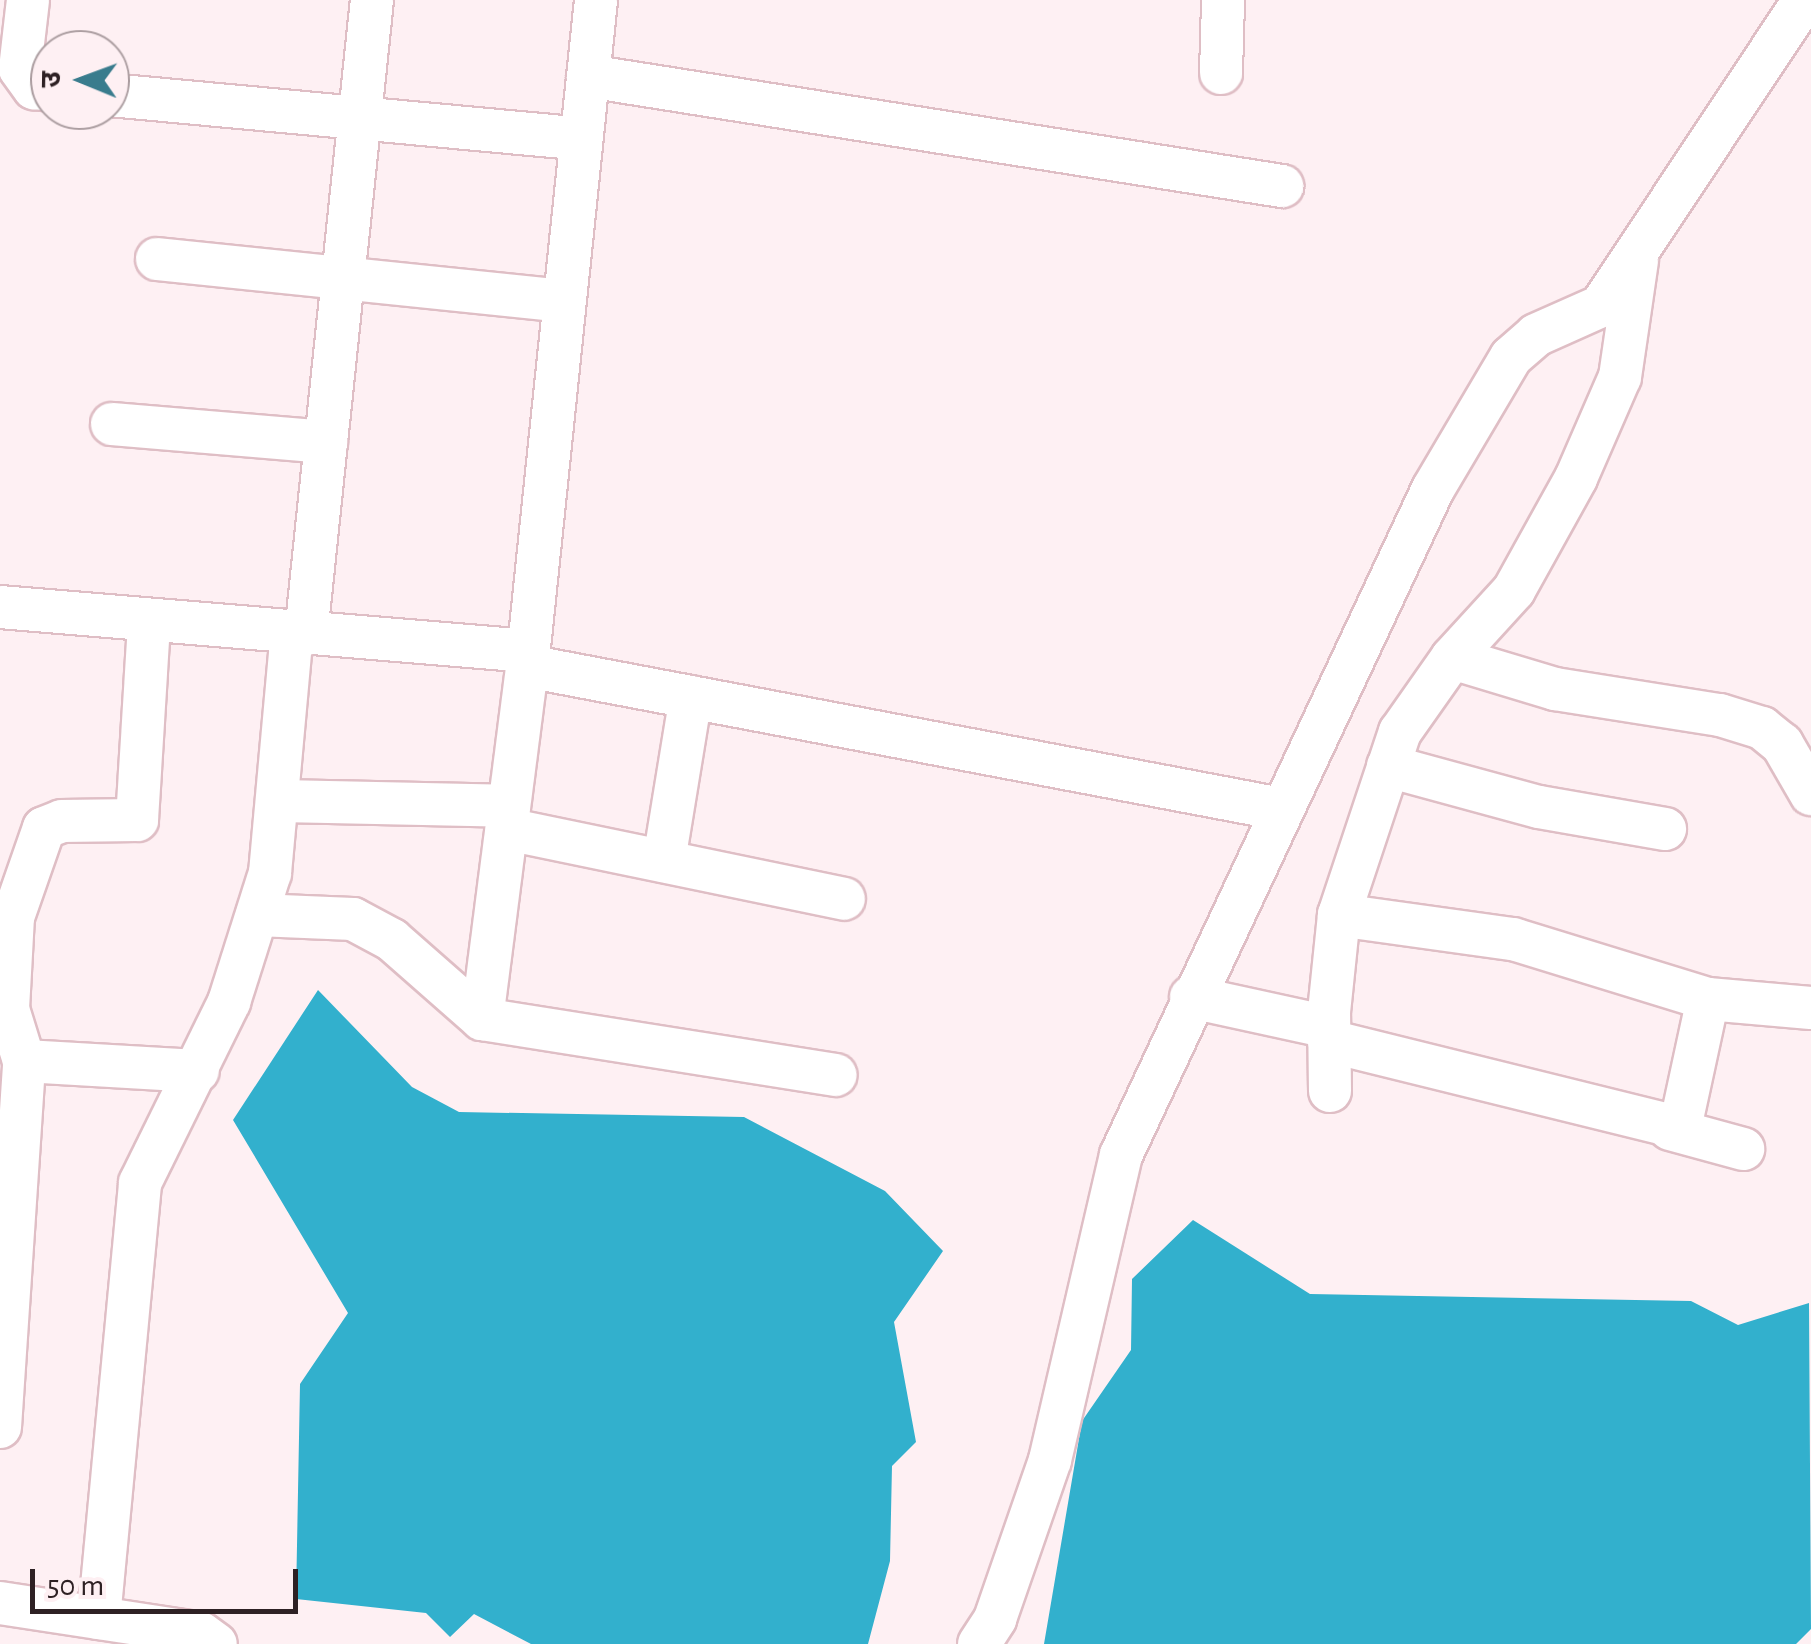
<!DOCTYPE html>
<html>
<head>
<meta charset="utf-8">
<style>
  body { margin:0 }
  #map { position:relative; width:1811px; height:1644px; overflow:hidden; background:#fef0f3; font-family:"Alegreya Sans","Noto Sans Devanagari",sans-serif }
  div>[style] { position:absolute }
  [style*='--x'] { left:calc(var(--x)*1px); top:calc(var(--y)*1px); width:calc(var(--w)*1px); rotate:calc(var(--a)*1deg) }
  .water>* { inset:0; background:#32b0cd }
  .roads { filter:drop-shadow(2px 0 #dfbec5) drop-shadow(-2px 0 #dfbec5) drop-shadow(0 2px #dfbec5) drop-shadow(0 -2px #dfbec5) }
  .minor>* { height:42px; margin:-21px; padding:0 21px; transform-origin:21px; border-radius:21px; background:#fff }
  span { translate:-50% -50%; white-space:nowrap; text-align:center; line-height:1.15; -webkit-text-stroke:9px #fef0f3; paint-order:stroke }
  .north { position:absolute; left:30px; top:30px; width:100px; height:100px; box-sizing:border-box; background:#fef0f3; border:2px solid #ab9da0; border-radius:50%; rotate:271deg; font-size:28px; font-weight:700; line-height:40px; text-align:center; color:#2e2124 }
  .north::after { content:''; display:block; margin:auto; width:35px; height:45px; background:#397c8d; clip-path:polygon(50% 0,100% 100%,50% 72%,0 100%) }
  .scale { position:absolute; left:30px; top:1569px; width:268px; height:45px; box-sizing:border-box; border:5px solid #2e2124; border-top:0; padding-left:12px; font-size:30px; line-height:35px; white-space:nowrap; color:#2e2124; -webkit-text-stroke:8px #fef0f3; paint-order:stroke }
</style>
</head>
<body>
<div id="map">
  <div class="water">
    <i style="clip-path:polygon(318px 990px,412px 1087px,459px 1112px,744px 1117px,885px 1191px,943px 1251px,894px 1322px,916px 1442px,892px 1466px,890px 1561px,868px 1644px,531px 1644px,474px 1614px,450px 1637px,426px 1613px,296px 1599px,300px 1384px,348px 1313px,233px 1120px)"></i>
    <i style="clip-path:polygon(1193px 1220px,1310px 1294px,1691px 1301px,1738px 1325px,1809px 1303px,1811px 1629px,1796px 1644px,1044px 1644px,1082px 1421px,1131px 1350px,1132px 1279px)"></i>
  </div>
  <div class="roads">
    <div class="minor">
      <i style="--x:28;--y:0;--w:69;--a:96.6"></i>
      <i style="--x:20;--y:69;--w:24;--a:54"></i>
      <i style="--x:34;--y:88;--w:16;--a:7"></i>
      <i style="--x:596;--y:0;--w:670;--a:95.91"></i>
      <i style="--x:527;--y:666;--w:767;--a:10.74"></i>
      <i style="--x:1221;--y:73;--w:73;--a:-88.4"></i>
      <i style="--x:588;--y:76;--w:703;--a:9.01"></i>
      <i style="--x:110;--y:95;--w:473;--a:5.3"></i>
      <i style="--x:157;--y:259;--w:409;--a:5.9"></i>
      <i style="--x:112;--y:424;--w:215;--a:4.8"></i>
      <i style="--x:0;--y:607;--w:530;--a:4.76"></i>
      <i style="--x:306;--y:634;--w:637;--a:-84.06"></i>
      <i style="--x:1452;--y:658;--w:108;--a:16.8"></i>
      <i style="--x:1555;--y:689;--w:167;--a:9"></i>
      <i style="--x:1720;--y:715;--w:44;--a:17.2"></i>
      <i style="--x:1762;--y:728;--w:26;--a:39"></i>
      <i style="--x:1782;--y:744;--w:58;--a:59.9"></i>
      <i style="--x:1388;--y:766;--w:156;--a:15.2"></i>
      <i style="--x:1539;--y:807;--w:128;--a:9.9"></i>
      <i style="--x:278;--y:801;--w:231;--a:1.2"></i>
      <i style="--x:507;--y:829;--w:344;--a:11.7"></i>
      <i style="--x:664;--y:861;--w:166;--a:-80.7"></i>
      <i style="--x:257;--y:915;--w:96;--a:2.4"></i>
      <i style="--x:353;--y:919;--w:44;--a:28.3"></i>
      <i style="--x:392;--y:940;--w:120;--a:41.3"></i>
      <i style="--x:482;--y:1019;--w:358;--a:9"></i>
      <i style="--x:1339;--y:915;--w:176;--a:7.9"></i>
      <i style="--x:1513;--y:939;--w:204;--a:17.1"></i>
      <i style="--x:1708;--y:999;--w:103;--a:5"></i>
      <i style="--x:1191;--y:997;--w:141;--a:12.3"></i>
      <i style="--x:482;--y:1019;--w:356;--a:-82.7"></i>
      <i style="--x:1329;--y:1041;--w:362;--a:13.9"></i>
      <i style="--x:1680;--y:1128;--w:132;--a:-77.8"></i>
      <i style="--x:24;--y:1061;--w:174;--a:3.3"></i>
      <i style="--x:1330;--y:1091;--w:79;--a:-90.7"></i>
      <i style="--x:1329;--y:1012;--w:98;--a:-84.1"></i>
      <i style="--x:1339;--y:915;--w:193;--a:-71.6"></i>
      <i style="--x:1400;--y:732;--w:90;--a:-54.9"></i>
      <i style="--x:1452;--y:658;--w:92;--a:-47.6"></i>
      <i style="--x:1514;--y:590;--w:128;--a:-61"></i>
      <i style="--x:1576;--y:478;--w:110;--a:-66.5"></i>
      <i style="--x:1620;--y:377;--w:117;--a:-81.7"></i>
      <i style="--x:1670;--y:1129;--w:76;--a:15.3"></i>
      <i style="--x:0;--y:1427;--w:367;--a:-86.2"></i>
      <i style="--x:24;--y:1061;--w:54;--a:-107.1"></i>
      <i style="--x:8;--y:1009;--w:92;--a:-86.9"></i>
      <i style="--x:13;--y:917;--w:94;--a:-70.8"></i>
      <i style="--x:44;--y:828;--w:19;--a:-21"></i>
      <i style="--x:62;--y:821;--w:75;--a:-0.8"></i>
      <i style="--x:137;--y:820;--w:199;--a:-86.5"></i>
      <i style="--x:0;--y:1603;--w:204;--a:8.7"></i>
      <i style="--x:202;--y:1634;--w:17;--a:36"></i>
      <i style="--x:99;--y:1618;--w:437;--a:-84.6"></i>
      <i style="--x:140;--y:1183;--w:202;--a:-63.8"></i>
      <i style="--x:229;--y:1002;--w:135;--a:-72.4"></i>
      <i style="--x:270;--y:873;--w:241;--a:-84.8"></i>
      <i style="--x:979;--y:1644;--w:30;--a:-57"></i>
      <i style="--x:995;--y:1619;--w:168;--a:-70.9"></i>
      <i style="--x:1050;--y:1460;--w:313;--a:-76.9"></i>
      <i style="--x:1121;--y:1155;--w:735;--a:-64.9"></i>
      <i style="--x:1433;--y:489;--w:153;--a:-59.4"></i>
      <i style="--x:1511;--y:357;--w:33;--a:-41"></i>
      <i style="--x:1536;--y:335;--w:71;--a:-24"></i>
      <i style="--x:1601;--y:306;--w:367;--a:-56.4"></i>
    </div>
  </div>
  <div class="north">उ</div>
  <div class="scale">50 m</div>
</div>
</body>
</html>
